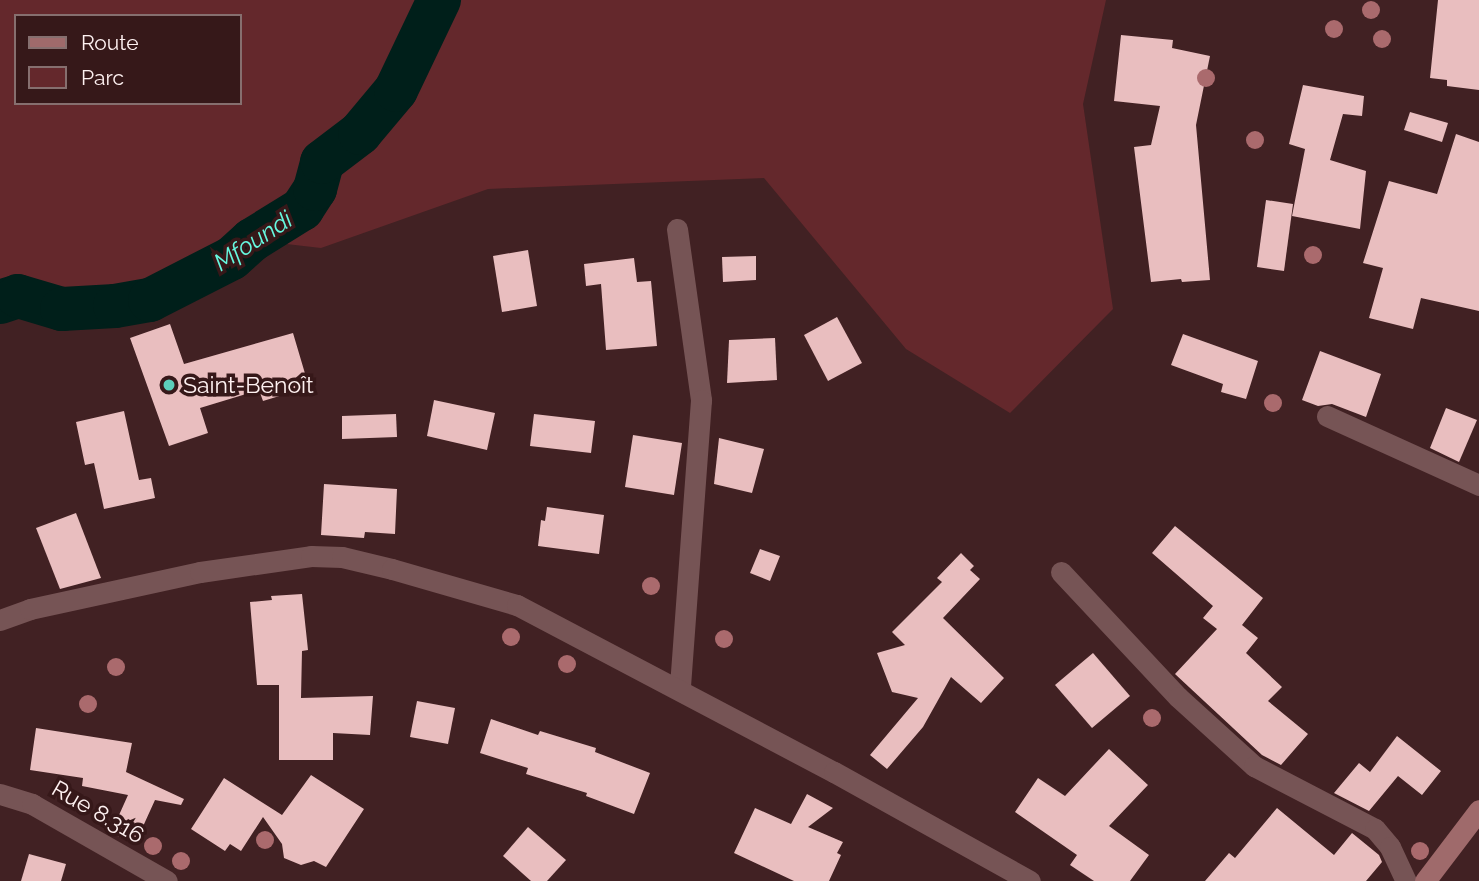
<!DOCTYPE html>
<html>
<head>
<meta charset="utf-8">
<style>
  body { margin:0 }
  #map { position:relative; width:1479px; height:881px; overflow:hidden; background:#412123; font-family:Raleway,sans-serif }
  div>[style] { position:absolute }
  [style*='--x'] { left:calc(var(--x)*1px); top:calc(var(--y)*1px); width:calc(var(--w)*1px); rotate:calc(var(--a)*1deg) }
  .green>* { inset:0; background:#64282c }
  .river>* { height:44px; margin:-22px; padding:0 22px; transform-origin:22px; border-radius:22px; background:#001f1a }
  .building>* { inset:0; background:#e9bebf }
  .street>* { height:21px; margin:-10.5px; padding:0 10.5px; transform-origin:10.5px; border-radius:10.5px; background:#765455 }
  .secondary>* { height:21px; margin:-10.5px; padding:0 10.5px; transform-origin:10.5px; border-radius:10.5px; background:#9f6a6b }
  .trees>* { width:18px; height:18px; margin:-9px; border-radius:50%; background:#aa6a6d }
  .dots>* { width:19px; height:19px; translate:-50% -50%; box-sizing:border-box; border:4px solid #361819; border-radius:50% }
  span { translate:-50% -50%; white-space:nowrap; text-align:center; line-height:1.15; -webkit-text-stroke:7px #361819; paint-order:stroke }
  .poi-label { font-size:23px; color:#fef1f1 }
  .left { translate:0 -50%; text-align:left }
  .street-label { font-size:23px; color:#fef1f1 }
  .water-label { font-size:24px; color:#66f9e0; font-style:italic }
  .legend { position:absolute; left:14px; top:14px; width:228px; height:91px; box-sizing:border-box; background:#361819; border:2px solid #866f6f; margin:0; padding:9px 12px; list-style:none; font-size:21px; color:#fef1f1 }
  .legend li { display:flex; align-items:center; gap:14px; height:35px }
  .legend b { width:35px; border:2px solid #866f6f }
</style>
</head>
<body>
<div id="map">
  <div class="green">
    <i style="clip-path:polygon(evenodd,0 0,1106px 0,1083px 104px,1113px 309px,1010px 413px,906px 349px,764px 178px,488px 189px,321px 248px,252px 240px,232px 258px,150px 300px,72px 310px,18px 296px,0 302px,0 0,16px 16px,240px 16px,240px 103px,16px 103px,16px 16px)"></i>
  </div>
  <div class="river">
    <i style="--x:0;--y:302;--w:19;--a:-18"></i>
    <i style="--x:18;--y:296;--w:46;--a:16.5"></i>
    <i style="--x:62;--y:309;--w:53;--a:-3.2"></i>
    <i style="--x:115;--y:306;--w:36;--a:-10"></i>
    <i style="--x:150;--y:300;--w:92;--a:-27.1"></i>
    <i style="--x:232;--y:258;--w:27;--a:-42"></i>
    <i style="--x:252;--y:240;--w:59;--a:-31.8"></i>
    <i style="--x:302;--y:209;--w:24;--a:-57"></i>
    <i style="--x:315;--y:189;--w:28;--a:-75"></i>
    <i style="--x:322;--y:162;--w:48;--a:-37.3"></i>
    <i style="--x:360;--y:133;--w:56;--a:-50.1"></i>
    <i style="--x:396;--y:90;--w:100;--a:-64.5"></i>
  </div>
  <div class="building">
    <i style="clip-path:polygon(1438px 0,1479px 0,1479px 90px,1447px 86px,1447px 80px,1430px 78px)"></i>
    <i style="clip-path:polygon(1121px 35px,1173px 40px,1172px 48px,1210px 56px,1196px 125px,1210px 280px,1182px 282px,1181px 279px,1151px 282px,1134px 147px,1151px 145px,1160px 106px,1114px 101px)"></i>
    <i style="clip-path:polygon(1303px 85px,1364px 96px,1362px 116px,1343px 114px,1330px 160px,1366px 171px,1360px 229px,1292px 216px,1305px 149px,1289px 144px)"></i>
    <i style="clip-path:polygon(1410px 112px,1448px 123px,1442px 142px,1404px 130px)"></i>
    <i style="clip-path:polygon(1456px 134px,1479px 142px,1479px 311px,1421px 298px,1413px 329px,1369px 318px,1383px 268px,1363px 263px,1389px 181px,1437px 194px)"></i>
    <i style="clip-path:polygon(1266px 200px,1293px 204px,1284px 271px,1257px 267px)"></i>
    <i style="clip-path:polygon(528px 250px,537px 306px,502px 312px,493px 256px)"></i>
    <i style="clip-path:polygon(756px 256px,756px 280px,723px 282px,722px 257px)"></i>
    <i style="clip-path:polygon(634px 258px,637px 282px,651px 281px,657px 346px,606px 350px,601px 284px,586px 286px,584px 264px)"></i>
    <i style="clip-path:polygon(837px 317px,862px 363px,828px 381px,804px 335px)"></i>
    <i style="clip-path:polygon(170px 324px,184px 364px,293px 333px,309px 387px,263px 401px,259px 390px,200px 408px,208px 433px,169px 446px,130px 338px)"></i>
    <i style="clip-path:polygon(1183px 334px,1258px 361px,1246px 399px,1221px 392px,1223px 384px,1171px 365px)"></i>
    <i style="clip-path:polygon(775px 338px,777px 380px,727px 383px,729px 340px)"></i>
    <i style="clip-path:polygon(1320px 351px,1381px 374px,1366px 417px,1332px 404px,1318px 406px,1302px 400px)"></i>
    <i style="clip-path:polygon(434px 400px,495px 413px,487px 450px,427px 436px)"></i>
    <i style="clip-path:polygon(1446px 408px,1477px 420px,1459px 462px,1430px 448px)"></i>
    <i style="clip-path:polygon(124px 411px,139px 480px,151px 478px,155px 498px,104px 509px,94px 463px,85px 465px,76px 422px)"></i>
    <i style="clip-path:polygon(396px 414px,397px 437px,342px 439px,342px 416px)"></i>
    <i style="clip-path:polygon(534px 414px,595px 421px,591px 453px,530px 446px)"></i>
    <i style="clip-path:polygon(633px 435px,682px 443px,674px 495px,625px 487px)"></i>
    <i style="clip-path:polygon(719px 438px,764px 449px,752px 493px,714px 484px)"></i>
    <i style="clip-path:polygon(324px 484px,397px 489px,395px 534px,365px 532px,364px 538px,321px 535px)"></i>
    <i style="clip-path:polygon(547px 507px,604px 515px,599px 554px,538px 546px,541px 520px,545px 521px)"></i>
    <i style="clip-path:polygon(76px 513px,101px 578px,60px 589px,36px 528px)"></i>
    <i style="clip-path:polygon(1175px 526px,1263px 598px,1242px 625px,1258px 638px,1246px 653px,1282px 687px,1268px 701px,1308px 734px,1281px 765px,1262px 755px,1175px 674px,1217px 629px,1203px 618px,1213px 606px,1152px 553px)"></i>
    <i style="clip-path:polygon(760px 549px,780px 556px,770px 581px,750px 573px)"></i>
    <i style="clip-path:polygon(961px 553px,974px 566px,970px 570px,980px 579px,943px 618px,1004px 678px,981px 703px,951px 677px,923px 727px,887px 769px,870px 755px,918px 698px,892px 692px,877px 653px,905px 645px,892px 632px,942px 582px,937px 578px)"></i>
    <i style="clip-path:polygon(302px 594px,308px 650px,302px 651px,301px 698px,373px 696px,370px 735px,333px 733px,333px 760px,279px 760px,279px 685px,257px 685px,250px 602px,272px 600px,271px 596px)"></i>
    <i style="clip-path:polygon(1093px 653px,1130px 696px,1092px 728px,1055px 685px)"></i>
    <i style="clip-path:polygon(417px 701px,455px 708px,448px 744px,410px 737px)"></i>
    <i style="clip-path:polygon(491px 719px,538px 735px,540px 731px,596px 748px,595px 752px,650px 773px,634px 814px,586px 796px,587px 793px,526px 774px,528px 768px,480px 753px)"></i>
    <i style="clip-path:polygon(36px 728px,132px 743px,126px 772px,184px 799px,181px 805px,155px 800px,135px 844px,111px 833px,128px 795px,82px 786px,83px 778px,30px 770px)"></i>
    <i style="clip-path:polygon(1397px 736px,1441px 771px,1422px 795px,1398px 776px,1369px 811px,1334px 793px,1359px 763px,1370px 772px)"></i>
    <i style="clip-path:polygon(1109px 749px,1148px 785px,1109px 826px,1149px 855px,1130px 881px,1094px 881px,1070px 865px,1077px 855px,1015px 812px,1038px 778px,1065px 796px)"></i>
    <i style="clip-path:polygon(311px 775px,364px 809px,326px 867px,314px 861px,301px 865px,284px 858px,282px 844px,263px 817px,241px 851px,230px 844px,225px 851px,191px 829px,224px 778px,282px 815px)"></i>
    <i style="clip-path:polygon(807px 794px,833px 808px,808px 827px,843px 842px,837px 853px,841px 855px,829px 881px,794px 881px,734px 853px,755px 808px,791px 824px)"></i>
    <i style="clip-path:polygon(1277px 808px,1334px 855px,1352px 833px,1379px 855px,1382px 862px,1366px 881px,1205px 881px,1229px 853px,1235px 858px)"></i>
    <i style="clip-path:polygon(528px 827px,566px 860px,547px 881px,531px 881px,503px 856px)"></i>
    <i style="clip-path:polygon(29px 854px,66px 864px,61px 881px,21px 881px)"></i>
  </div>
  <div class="street">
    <i style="--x:677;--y:229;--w:173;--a:82"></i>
    <i style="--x:701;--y:400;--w:290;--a:94.2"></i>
    <i style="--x:1327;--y:416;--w:167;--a:24.4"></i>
    <i style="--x:1061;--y:572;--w:171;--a:46.9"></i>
    <i style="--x:1178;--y:697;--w:103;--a:42.2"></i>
    <i style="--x:1254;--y:766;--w:136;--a:27.5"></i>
    <i style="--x:1375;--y:829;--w:23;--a:50"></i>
    <i style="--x:1390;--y:847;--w:38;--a:65"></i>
    <i style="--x:0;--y:620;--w:32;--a:-20"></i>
    <i style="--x:30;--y:609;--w:174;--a:-12.3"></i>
    <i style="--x:200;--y:572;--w:112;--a:-8.2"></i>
    <i style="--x:311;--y:556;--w:31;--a:2"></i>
    <i style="--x:342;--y:557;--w:51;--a:13.5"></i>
    <i style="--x:392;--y:569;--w:130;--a:16.1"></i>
    <i style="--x:517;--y:605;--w:358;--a:27.8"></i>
    <i style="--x:834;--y:772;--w:224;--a:29.1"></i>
    <i style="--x:0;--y:794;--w:34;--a:17"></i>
    <i style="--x:32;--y:804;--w:155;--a:29.7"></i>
  </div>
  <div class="secondary">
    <i style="--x:1425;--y:881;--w:89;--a:-52.7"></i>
  </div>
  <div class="trees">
    <i style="left:1371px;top:10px"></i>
    <i style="left:1334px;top:29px"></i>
    <i style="left:1382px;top:39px"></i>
    <i style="left:1206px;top:78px"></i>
    <i style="left:1255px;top:140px"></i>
    <i style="left:1313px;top:255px"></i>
    <i style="left:1273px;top:403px"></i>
    <i style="left:651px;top:586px"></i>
    <i style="left:511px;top:637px"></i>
    <i style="left:724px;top:639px"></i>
    <i style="left:567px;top:664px"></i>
    <i style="left:116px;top:667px"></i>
    <i style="left:88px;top:704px"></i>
    <i style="left:1152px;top:718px"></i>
    <i style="left:265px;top:840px"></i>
    <i style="left:153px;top:846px"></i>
    <i style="left:1420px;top:851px"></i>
    <i style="left:181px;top:861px"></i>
  </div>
  <div class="dots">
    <i style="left:169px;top:385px;background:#5cceba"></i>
  </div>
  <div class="poi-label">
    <span class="left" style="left:183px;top:385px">Saint-Benoît</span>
  </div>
  <div class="street-label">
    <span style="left:98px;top:812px;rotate:30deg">Rue 8.316</span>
  </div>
  <div class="water-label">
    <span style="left:253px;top:241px;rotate:-33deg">Mfoundi</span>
  </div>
  <ul class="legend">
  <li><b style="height:9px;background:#9f6a6b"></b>Route</li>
  <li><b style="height:19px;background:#64282c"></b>Parc</li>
  </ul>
</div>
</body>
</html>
